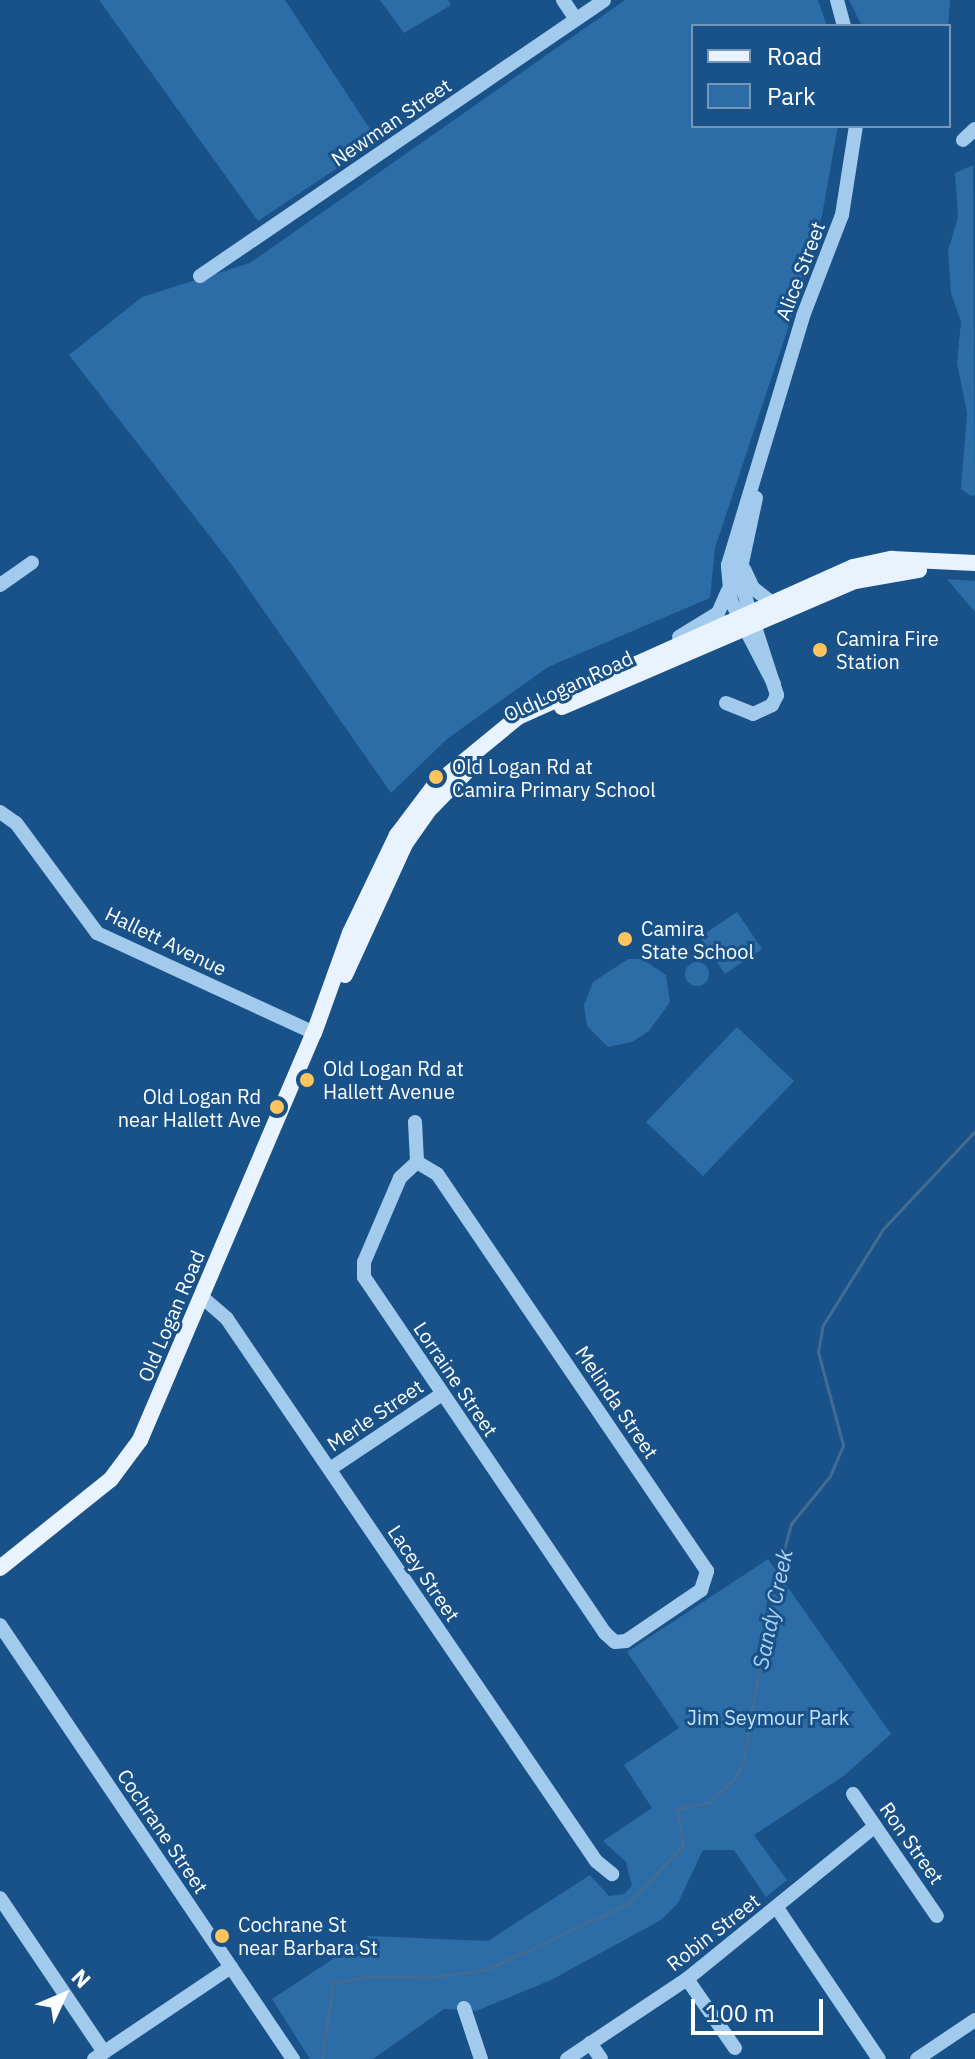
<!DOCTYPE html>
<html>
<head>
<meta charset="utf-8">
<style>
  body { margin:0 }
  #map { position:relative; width:975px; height:2059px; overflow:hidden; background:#195289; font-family:"IBM Plex Sans",sans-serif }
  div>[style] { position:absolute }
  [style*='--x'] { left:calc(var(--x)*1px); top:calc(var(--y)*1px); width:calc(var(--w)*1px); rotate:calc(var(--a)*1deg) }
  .green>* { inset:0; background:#2c6ca7 }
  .round { border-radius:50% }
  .stream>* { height:3px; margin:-1.5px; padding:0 1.5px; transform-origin:1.5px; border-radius:1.5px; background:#436c93 }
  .minor>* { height:14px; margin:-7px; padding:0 7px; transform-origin:7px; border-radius:7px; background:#a2caed }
  .major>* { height:16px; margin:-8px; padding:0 8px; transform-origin:8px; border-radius:8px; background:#e8f3ff }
  .dots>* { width:22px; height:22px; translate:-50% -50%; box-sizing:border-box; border:4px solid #195289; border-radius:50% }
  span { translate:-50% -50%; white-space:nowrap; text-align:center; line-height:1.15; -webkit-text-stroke:6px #195289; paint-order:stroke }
  .street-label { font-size:20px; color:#fff }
  .poi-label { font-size:20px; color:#fff }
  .left { translate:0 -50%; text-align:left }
  .right { translate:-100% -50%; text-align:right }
  .park-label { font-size:20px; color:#c8e2f9 }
  .water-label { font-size:22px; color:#aed3f4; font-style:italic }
  .legend { position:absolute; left:691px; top:24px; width:260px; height:104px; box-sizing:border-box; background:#195289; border:2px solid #7597b8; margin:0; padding:10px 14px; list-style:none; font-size:24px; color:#fff }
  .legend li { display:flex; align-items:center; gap:16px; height:40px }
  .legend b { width:40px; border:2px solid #7597b8 }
  .north { position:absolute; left:24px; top:1955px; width:80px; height:80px; -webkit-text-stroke:6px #195289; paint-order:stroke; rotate:46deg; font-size:22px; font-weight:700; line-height:32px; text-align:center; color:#fff }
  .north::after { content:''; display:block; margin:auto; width:28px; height:36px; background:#fff; clip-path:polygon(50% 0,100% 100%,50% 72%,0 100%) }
  .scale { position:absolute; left:691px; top:1999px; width:132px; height:36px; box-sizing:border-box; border:4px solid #fff; border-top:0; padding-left:10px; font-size:24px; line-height:28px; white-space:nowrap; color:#fff; -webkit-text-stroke:6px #195289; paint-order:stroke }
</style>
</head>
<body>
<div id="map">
  <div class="green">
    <i style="clip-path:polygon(99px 0,285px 0,378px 141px,258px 221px)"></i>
    <i style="clip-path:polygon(380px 0,448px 0,451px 5px,404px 33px)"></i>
    <i style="clip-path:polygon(625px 0,818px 0,827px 26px,693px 26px,693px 126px,838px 126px,818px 238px,715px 548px,710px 598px,548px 667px,447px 739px,391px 793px,229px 561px,69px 355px,142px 297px,250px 263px)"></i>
    <i style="clip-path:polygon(849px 0,950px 0,948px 26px,862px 26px)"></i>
    <i style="clip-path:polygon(973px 165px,975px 495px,971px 496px,961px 489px,967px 413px,957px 363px,961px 322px,951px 293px,948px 251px,958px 217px,955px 173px)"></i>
    <i style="clip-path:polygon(947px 579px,975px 581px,975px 612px)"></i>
    <i style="clip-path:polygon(737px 912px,762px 949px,725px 974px,700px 937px)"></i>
    <i style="clip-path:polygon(628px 959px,642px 959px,666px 975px,670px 1002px,649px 1031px,632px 1042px,608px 1047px,587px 1026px,584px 1005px,593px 982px)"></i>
    <i class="round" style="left:685px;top:962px;width:24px;height:24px"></i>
    <i style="clip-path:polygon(737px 1027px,794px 1081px,703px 1176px,646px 1122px)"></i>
    <i style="clip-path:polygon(768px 1559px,891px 1734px,845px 1775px,754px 1835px,787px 1880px,766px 1897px,734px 1850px,703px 1850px,678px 1903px,661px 1920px,551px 1980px,476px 2011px,444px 2009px,373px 2059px,310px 2059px,272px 1999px,368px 1936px,488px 1941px,590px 1875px,609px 1896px,624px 1894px,632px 1886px,626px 1862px,603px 1841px,652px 1808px,624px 1765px,679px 1728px,627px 1652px)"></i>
  </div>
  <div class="stream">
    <i style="--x:322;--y:2059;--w:77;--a:-81.8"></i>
    <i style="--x:333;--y:1983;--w:37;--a:-11"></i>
    <i style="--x:369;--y:1976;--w:61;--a:0.9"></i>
    <i style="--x:430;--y:1977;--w:56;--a:-7.1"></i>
    <i style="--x:486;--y:1970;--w:158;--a:-25.1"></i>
    <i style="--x:629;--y:1903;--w:79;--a:-47"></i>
    <i style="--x:683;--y:1845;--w:36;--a:-99"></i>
    <i style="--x:677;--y:1809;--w:34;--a:-12"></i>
    <i style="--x:710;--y:1802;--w:35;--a:-44"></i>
    <i style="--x:735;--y:1778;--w:18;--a:-63"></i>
    <i style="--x:743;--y:1762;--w:166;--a:-80.3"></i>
    <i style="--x:771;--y:1598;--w:77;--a:-74.9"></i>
    <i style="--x:791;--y:1524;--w:62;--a:-50.9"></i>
    <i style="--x:830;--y:1476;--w:34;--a:-67"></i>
    <i style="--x:843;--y:1445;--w:96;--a:-105"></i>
    <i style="--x:818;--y:1352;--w:27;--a:-80"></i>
    <i style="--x:823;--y:1325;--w:113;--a:-58"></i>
    <i style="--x:883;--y:1229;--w:134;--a:-46.8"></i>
  </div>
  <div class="minor">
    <i style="--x:563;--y:0;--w:23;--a:56"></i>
    <i style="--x:837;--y:0;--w:27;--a:75"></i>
    <i style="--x:963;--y:140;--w:16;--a:-43"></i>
    <i style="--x:200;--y:276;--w:489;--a:-34.3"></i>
    <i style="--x:744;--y:569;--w:21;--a:65"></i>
    <i style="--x:753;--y:588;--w:24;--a:38"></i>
    <i style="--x:0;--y:585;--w:39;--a:-35"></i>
    <i style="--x:679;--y:637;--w:46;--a:-31.6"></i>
    <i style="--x:718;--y:613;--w:24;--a:-66"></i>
    <i style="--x:774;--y:684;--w:93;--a:-117.4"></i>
    <i style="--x:731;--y:601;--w:36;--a:-95"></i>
    <i style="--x:728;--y:565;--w:260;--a:-73.2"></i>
    <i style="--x:803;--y:316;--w:108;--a:-68.9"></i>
    <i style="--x:842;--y:215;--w:90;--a:-81.1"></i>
    <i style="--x:726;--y:703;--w:29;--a:22"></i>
    <i style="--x:753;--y:714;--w:21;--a:-25"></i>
    <i style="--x:772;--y:705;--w:11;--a:-63"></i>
    <i style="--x:777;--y:695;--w:124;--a:-107.9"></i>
    <i style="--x:739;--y:577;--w:81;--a:-77.9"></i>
    <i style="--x:0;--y:812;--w:19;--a:35"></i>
    <i style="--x:16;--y:823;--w:137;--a:53.6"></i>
    <i style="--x:97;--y:933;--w:239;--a:24.7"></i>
    <i style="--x:415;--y:1122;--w:40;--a:87.1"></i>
    <i style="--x:417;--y:1162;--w:23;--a:137"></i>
    <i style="--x:400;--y:1178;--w:91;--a:113.2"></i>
    <i style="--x:364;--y:1262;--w:15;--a:90"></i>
    <i style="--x:364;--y:1277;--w:430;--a:55.9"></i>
    <i style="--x:605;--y:1633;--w:13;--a:42"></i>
    <i style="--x:615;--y:1642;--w:11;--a:-5"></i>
    <i style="--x:626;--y:1641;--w:91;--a:-34.2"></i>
    <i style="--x:701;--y:1590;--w:20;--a:-72"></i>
    <i style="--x:707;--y:1571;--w:480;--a:-124.2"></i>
    <i style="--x:437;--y:1174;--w:23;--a:-149"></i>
    <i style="--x:202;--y:1297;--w:33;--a:41"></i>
    <i style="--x:227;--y:1319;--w:656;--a:55.75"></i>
    <i style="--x:596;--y:1861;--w:21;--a:39"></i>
    <i style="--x:330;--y:1469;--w:135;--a:-33.8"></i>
    <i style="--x:0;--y:1625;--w:524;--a:55.98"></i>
    <i style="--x:853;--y:1794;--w:148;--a:55.5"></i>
    <i style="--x:0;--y:1898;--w:186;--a:56"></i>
    <i style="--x:777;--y:1908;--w:182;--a:56"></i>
    <i style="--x:687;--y:1979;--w:84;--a:55.2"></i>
    <i style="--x:464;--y:2008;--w:54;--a:71.6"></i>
    <i style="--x:590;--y:2043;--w:19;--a:55"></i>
    <i style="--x:94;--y:2059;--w:165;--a:-33.9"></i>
    <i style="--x:567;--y:2059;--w:144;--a:-33.7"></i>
    <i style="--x:687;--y:1979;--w:242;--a:-39.1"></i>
    <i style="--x:917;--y:2059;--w:70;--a:-33.9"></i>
  </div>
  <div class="major">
    <i style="--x:562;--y:707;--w:319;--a:-23.3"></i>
    <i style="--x:855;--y:581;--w:65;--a:-9.8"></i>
    <i style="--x:345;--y:975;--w:144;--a:-65.4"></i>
    <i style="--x:405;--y:844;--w:39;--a:-55"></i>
    <i style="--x:427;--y:812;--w:70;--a:-45.6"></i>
    <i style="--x:0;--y:1568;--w:142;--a:-38.7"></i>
    <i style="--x:111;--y:1479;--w:49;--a:-53.4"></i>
    <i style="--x:140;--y:1440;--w:443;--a:-66.9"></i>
    <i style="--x:314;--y:1033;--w:106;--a:-70.2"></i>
    <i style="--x:350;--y:933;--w:109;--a:-64.4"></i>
    <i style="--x:397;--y:835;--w:61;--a:-52.9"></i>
    <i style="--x:434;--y:786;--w:109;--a:-39.4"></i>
    <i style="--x:518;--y:717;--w:367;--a:-24.1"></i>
    <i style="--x:853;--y:567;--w:40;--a:-12"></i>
    <i style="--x:892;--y:559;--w:83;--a:2.8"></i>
  </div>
  <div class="dots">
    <i style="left:820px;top:650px;background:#ffc45e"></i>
    <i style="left:436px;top:777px;background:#ffc45e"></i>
    <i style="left:625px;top:939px;background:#ffc45e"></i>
    <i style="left:307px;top:1080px;background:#ffc45e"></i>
    <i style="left:277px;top:1107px;background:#ffc45e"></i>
    <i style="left:222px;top:1936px;background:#ffc45e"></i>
  </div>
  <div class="street-label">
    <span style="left:391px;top:122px;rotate:-34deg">Newman Street</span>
    <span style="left:800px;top:271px;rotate:-69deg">Alice Street</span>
    <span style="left:568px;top:686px;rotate:-25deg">Old Logan Road</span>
    <span style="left:166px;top:941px;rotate:26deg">Hallett Avenue</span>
    <span style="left:171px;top:1316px;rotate:-67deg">Old Logan Road</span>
    <span style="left:456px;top:1379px;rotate:56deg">Lorraine Street</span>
    <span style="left:617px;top:1402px;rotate:56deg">Melinda Street</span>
    <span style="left:375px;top:1415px;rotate:-34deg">Merle Street</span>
    <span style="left:424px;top:1573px;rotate:56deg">Lacey Street</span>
    <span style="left:163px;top:1831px;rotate:56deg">Cochrane Street</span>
    <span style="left:912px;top:1843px;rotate:55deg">Ron Street</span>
    <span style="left:713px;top:1932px;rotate:-38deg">Robin Street</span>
  </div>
  <div class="poi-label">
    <span class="left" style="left:836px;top:650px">Camira Fire<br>Station</span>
    <span class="left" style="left:452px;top:778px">Old Logan Rd at<br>Camira Primary School</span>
    <span class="left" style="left:641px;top:940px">Camira<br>State School</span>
    <span class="left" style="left:323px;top:1080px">Old Logan Rd at<br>Hallett Avenue</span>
    <span class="right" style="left:261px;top:1108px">Old Logan Rd<br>near Hallett Ave</span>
    <span class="left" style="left:238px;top:1936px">Cochrane St<br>near Barbara St</span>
  </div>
  <div class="park-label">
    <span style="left:768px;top:1717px">Jim Seymour Park</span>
  </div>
  <div class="water-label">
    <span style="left:772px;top:1609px;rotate:-78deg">Sandy Creek</span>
  </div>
  <ul class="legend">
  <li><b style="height:10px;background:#e8f3ff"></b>Road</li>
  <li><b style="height:22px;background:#2c6ca7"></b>Park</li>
  </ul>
  <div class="north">N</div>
  <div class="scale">100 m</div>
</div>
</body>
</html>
